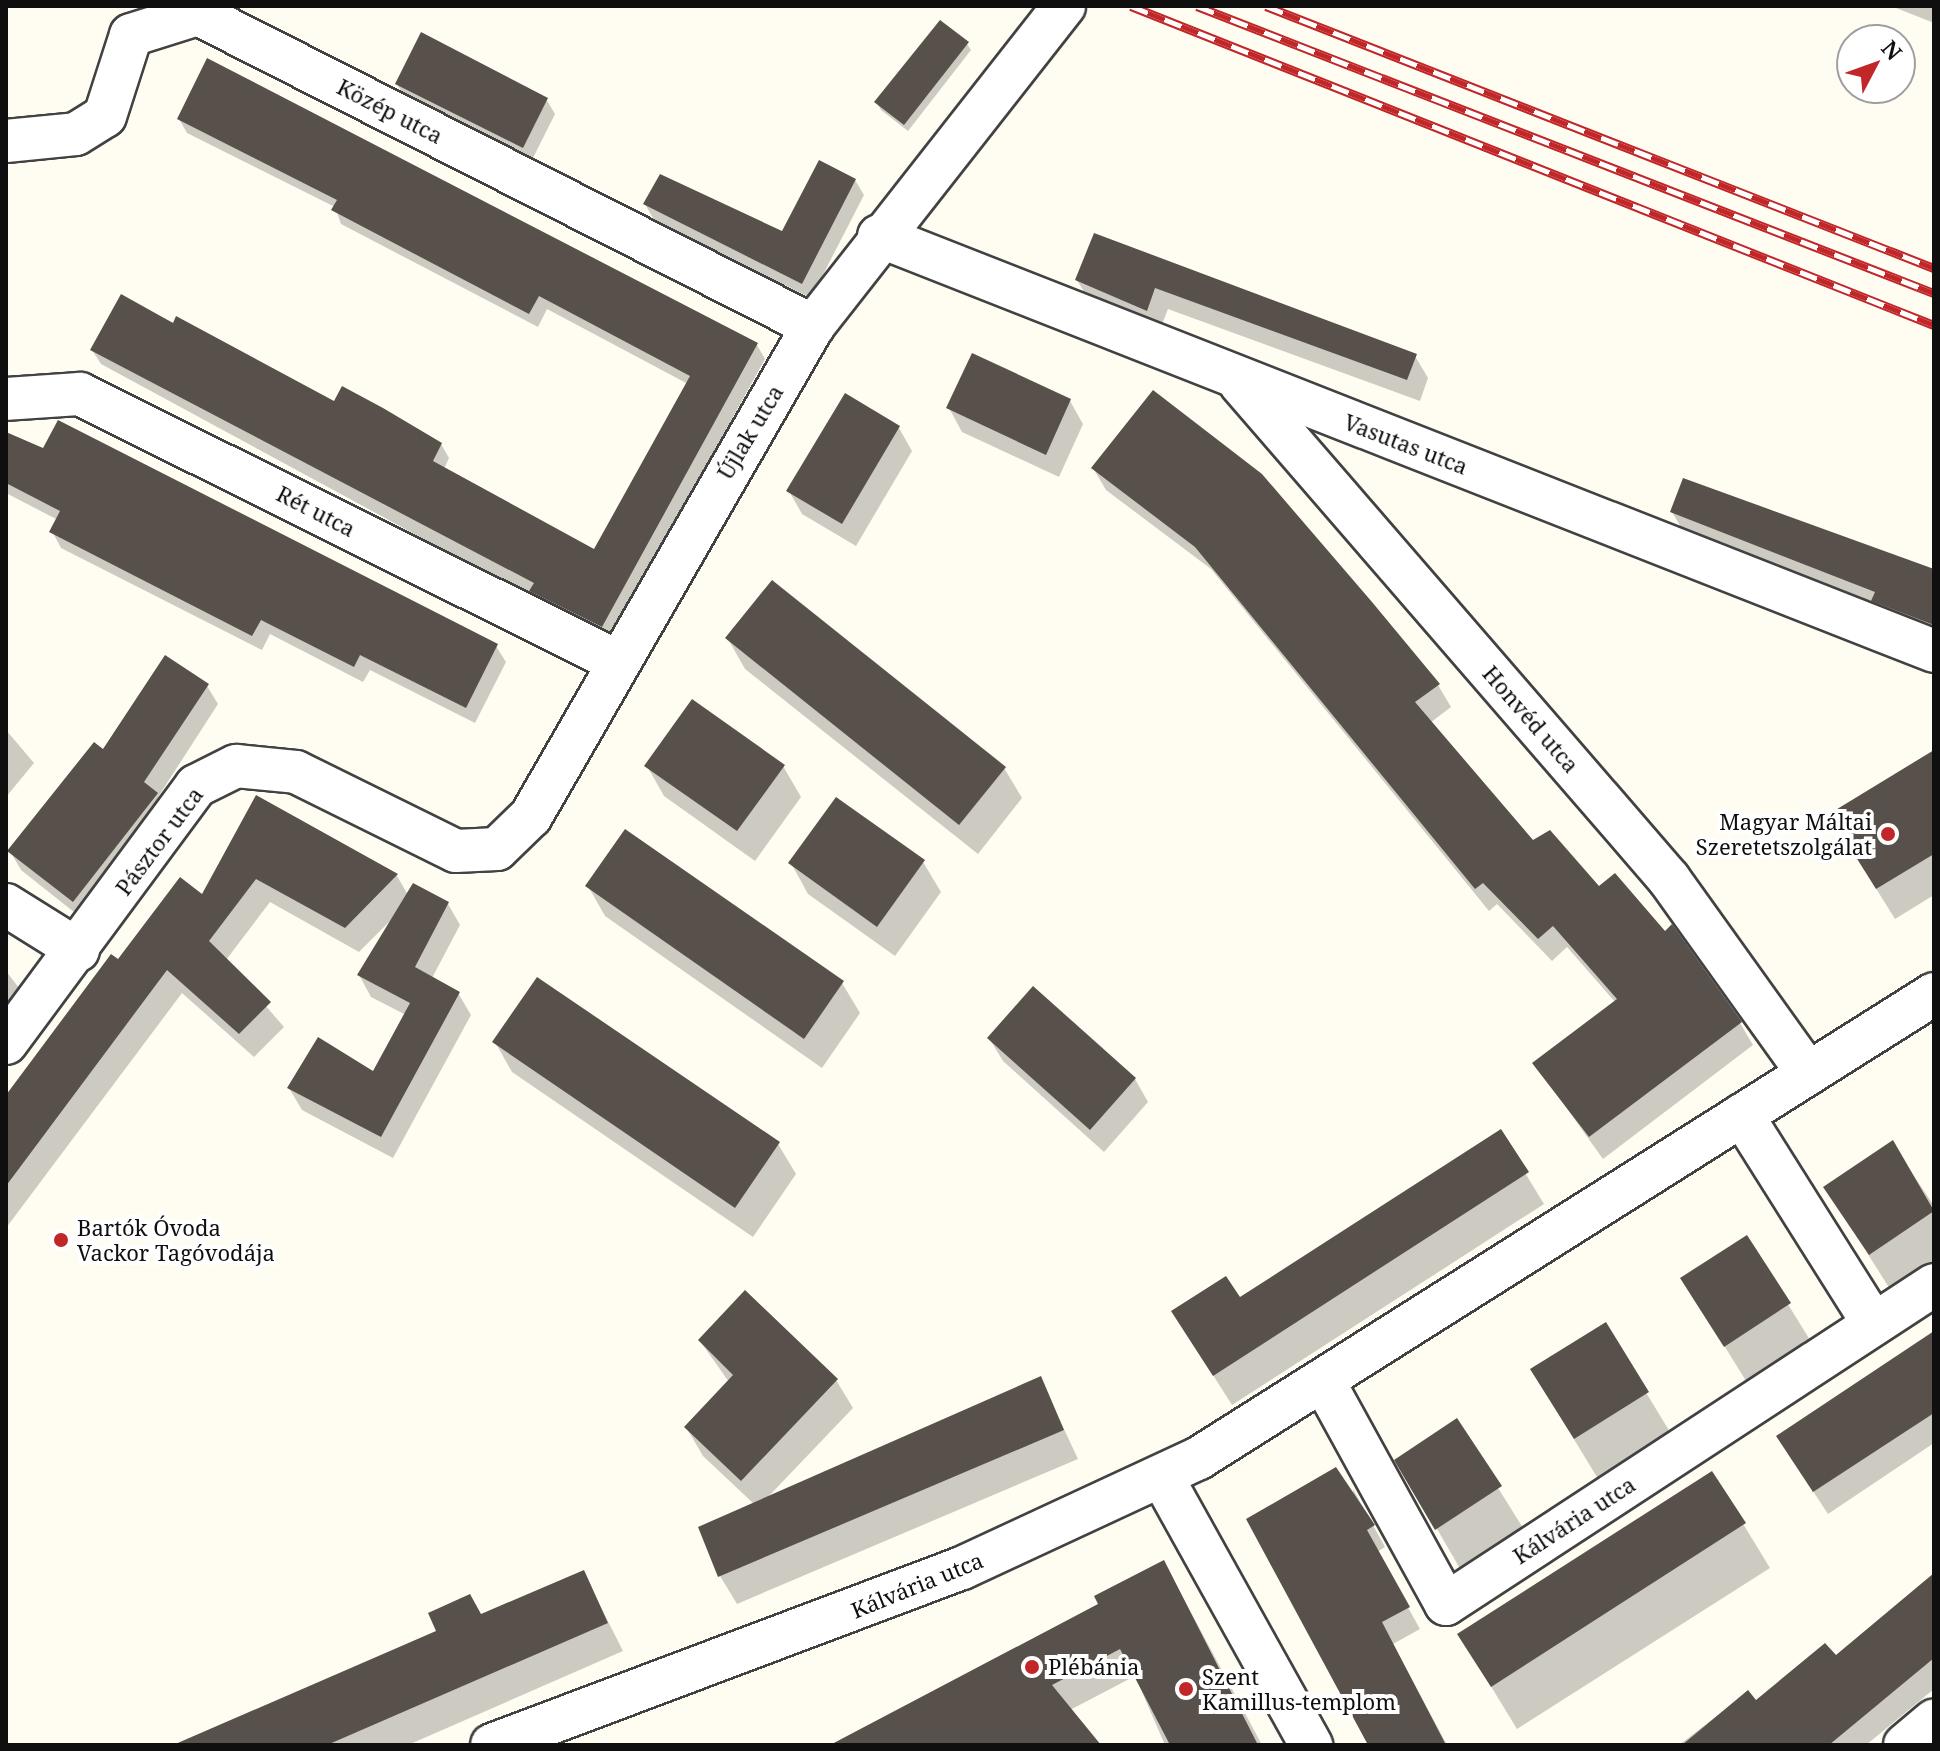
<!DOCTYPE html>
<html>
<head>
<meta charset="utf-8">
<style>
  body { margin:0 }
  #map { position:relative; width:1940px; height:1751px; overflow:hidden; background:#fffdf2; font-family:"Noto Serif",serif }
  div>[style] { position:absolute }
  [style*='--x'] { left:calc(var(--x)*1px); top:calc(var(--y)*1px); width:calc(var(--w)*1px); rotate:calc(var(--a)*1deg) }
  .shadow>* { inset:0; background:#0003 }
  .building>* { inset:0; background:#58514b }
  .roads { filter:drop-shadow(2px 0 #424242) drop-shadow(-2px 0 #424242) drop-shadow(0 2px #424242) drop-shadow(0 -2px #424242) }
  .minor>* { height:42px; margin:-21px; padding:0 21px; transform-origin:21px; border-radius:21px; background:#fff }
  .rail>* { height:9px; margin-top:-4.5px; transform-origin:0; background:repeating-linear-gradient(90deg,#fff 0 18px,#c12628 0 36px); box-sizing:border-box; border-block:2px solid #c12628 }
  .dots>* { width:22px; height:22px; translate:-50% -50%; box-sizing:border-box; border:4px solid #fff; border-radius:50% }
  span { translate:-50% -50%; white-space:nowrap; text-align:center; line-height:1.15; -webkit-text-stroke:8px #fff; paint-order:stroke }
  .street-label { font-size:22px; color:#0f0f0f }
  .poi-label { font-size:22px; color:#0f0f0f }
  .right { translate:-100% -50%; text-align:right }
  .left { translate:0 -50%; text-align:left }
  .frame { position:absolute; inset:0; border:8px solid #0f0f0f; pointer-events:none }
  .north { position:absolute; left:1836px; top:24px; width:80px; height:80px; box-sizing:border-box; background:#fff; border:2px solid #9f9f9f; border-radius:50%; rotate:49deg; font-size:22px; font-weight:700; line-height:32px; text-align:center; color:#0f0f0f }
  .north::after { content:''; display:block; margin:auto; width:28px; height:36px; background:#c12628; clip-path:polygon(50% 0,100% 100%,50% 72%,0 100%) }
</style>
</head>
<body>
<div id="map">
  <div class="shadow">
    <i style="clip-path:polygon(1891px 6px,1934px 6px,1934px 23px)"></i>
    <i style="clip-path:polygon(967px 44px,971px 50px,908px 131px,881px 110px,877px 103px)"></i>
    <i style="clip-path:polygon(397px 84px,546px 99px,555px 114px,531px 162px,406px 99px)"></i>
    <i style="clip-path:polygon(179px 119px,757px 345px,765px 359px,610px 640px,101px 364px,92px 350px,121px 297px,335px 403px,441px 444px,449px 458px,444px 469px,595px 552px,688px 384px,547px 309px,538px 327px,341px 224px,335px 207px,187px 133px)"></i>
    <i style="clip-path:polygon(855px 180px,864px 195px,811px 298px,654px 220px,645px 204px,783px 234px)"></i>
    <i style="clip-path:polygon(1095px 235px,1415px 356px,1428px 378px,1420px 401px,1168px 309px,1159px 332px,1090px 302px,1077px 280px)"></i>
    <i style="clip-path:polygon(1070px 401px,1083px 424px,1059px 477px,962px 432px,949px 408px)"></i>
    <i style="clip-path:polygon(899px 428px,912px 451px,856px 546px,802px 514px,789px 491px)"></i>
    <i style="clip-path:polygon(6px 434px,496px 646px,506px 662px,475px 723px,370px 670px,363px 682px,270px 634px,262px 650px,61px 548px,52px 531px,58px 520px,6px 493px)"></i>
    <i style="clip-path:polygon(1093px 468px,1438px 685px,1451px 707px,1430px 723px,1532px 843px,1599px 889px,1740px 1023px,1753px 1045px,1603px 1159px,1535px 1064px,1616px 1003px,1567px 947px,1552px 961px,1497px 904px,1489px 911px,1211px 569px,1106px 490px)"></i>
    <i style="clip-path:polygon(1672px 512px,1934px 571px,1934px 645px,1685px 534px)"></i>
    <i style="clip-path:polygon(728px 639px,1004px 768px,1022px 798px,978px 854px,745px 669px)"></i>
    <i style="clip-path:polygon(207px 686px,218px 704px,158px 797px,167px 814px,84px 920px,21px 870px,10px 851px,104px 751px)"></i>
    <i style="clip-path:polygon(6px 730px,34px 763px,6px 797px)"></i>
    <i style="clip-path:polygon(1934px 752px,1934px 895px,1895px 919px,1849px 845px)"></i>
    <i style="clip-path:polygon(647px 766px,783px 766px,801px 797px,755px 861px,664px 796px)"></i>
    <i style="clip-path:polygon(257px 798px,397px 876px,408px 895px,448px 904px,460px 925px,432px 978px,458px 993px,471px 1015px,393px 1158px,302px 1110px,289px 1088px,374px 1074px,406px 1015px,371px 997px,359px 975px,391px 920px,359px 952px,270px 902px,226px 960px,284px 1027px,254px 1057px,182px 993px,6px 1228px,6px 1096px,118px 961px,202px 898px)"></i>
    <i style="clip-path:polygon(923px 862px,941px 892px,895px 956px,808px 894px,791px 863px)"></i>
    <i style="clip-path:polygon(588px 886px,842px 983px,860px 1013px,822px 1068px,605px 916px)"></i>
    <i style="clip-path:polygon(6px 971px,26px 997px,6px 1024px)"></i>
    <i style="clip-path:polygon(989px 1038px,1135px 1079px,1148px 1102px,1104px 1152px,1003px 1061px)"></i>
    <i style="clip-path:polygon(495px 1042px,778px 1144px,796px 1174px,753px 1237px,512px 1072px)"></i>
    <i style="clip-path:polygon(1500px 1132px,1544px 1204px,1232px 1405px,1192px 1342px,1240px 1300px)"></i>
    <i style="clip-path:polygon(1892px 1143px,1934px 1206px,1934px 1271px,1895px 1297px,1826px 1188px)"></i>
    <i style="clip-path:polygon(1747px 1238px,1815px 1348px,1751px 1389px,1683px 1279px)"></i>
    <i style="clip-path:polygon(1605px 1325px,1673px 1437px,1600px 1482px,1558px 1413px)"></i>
    <i style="clip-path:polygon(1934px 1333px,1934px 1443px,1828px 1514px,1792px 1459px)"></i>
    <i style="clip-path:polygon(700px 1341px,836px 1380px,853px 1408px,767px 1498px,1040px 1378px,1078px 1459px,737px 1604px,720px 1576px,754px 1504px,703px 1456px,686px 1427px,729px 1382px)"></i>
    <i style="clip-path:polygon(1456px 1421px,1525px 1531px,1462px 1572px,1397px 1460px)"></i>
    <i style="clip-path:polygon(1712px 1473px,1770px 1568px,1517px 1729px,1459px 1634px)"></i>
    <i style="clip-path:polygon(1353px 1489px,1385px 1547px,1377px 1552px,1420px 1629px,1393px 1644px,1447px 1745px,1370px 1745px)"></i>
    <i style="clip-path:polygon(583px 1572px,623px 1651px,408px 1745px,178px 1745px)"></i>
    <i style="clip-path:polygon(1934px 1576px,1934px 1689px,1866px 1745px,1679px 1745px,1748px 1692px,1756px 1703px,1835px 1657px)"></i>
    <i style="clip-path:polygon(1179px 1590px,1262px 1745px,1165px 1745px,1135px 1676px,1070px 1710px,1098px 1745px,836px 1745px)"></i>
  </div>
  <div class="building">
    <i style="clip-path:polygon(940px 20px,969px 42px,904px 125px,874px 102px)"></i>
    <i style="clip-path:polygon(421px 32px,548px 98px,523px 148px,395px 84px)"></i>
    <i style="clip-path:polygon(207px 58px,758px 343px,602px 627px,529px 591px,534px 583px,90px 350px,121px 294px,173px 323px,176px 316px,334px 401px,342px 386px,383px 408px,442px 443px,433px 461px,594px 549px,690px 376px,539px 296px,529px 314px,331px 210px,337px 200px,177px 119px)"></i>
    <i style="clip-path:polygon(819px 160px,856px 179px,802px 284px,643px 204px,660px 174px,782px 231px)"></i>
    <i style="clip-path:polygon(1094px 233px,1417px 354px,1407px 380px,1155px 288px,1147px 311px,1075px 280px)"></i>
    <i style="clip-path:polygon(972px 353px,1071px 399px,1046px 455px,946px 408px)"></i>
    <i style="clip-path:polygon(1153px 390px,1262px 474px,1372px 602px,1440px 684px,1415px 702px,1533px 840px,1550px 830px,1599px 886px,1615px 873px,1665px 931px,1672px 924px,1742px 1022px,1589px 1137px,1532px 1063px,1617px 999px,1553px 926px,1538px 939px,1483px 883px,1475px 889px,1195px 547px,1091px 468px)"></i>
    <i style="clip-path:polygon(845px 393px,900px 426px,842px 524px,786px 491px)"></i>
    <i style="clip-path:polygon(58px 420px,498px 644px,466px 708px,360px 655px,354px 667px,261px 620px,252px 636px,49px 532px,60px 511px,6px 483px,6px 432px,43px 448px)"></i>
    <i style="clip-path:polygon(1683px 478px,1934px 569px,1934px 625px,1871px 601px,1875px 592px,1670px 512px)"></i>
    <i style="clip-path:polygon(772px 580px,1006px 767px,959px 825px,725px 638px)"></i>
    <i style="clip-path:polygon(165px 655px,209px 684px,144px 782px,158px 793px,73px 902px,7px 851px,94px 742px,103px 749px)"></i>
    <i style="clip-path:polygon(692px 699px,785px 765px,737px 831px,644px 766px)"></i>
    <i style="clip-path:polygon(1934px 750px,1934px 854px,1876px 889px,1829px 814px)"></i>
    <i style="clip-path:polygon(256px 795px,398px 874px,345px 928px,256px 879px,209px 941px,271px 1002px,239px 1034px,167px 970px,6px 1186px,6px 1095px,111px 954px,118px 959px,180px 877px,202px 894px)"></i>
    <i style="clip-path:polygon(836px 797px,925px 860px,877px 927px,788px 863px)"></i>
    <i style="clip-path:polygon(625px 829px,844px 981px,804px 1039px,585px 886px)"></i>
    <i style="clip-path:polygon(413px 883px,449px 902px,415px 967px,460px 992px,381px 1137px,287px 1088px,318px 1037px,373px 1071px,410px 1003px,357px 975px)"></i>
    <i style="clip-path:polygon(537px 977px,780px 1142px,735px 1208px,492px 1042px)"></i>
    <i style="clip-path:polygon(1033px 986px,1136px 1078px,1090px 1130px,987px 1038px)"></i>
    <i style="clip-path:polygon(1501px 1129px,1529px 1172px,1213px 1376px,1171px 1311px,1226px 1276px,1240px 1297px)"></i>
    <i style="clip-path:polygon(1893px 1140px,1934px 1211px,1869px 1255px,1823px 1187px)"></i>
    <i style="clip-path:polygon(1747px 1235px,1791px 1303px,1724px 1347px,1680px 1278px)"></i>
    <i style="clip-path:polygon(745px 1290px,838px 1379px,741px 1481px,684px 1427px,733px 1375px,698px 1340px)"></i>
    <i style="clip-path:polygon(1606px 1322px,1649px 1392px,1574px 1439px,1530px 1369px)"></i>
    <i style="clip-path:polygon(1934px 1331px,1934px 1413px,1813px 1492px,1776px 1436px)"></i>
    <i style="clip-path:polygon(1041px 1376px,1064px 1430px,718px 1577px,698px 1527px)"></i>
    <i style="clip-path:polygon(1457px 1418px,1502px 1486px,1435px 1530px,1394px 1460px)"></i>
    <i style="clip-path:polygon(1336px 1467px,1375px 1525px,1367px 1530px,1410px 1607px,1382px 1622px,1446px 1745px,1368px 1745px,1246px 1519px)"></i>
    <i style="clip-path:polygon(1712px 1471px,1746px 1523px,1491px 1687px,1457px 1634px)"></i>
    <i style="clip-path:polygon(1164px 1560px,1258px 1745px,1170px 1745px,1120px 1649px,1052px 1685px,1101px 1745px,830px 1745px,1098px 1604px,1094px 1596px)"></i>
    <i style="clip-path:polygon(584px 1570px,608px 1623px,327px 1745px,173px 1745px,436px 1631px,428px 1613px,470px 1594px,481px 1614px)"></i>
    <i style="clip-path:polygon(1934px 1573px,1934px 1658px,1829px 1745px,1682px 1745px,1748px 1690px,1756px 1700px,1825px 1643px,1836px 1655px)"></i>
  </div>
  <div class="roads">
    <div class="minor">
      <i style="--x:6;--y:141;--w:70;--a:-5.7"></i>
      <i style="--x:76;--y:134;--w:34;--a:-32"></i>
      <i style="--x:105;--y:116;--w:85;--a:-72.2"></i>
      <i style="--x:131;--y:35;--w:70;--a:-17.4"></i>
      <i style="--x:198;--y:14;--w:690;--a:26.9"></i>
      <i style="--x:879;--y:236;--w:1134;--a:21.47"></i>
      <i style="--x:1240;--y:383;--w:656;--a:49.14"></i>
      <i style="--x:1669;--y:879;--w:239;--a:54.4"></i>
      <i style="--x:6;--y:399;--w:74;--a:-3.9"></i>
      <i style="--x:80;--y:394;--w:601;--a:26.48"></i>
      <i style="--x:6;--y:905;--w:85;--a:32"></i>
      <i style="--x:6;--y:1043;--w:320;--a:-53.5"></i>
      <i style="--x:196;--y:786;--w:45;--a:-26.6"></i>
      <i style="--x:236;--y:766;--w:60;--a:5.7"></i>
      <i style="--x:296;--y:772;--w:178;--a:26.3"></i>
      <i style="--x:456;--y:851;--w:41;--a:-2.8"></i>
      <i style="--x:497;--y:849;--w:47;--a:-44.1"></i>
      <i style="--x:531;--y:816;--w:565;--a:-60.08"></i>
      <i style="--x:813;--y:326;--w:407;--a:-51.9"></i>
      <i style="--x:1742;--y:1115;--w:246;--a:57.8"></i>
      <i style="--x:1325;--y:1384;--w:251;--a:61.2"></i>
      <i style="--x:1446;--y:1604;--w:583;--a:-33.17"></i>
      <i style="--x:1162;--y:1477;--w:307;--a:60.9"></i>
      <i style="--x:492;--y:1745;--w:502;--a:-20.64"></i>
      <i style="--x:962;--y:1568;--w:261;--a:-24.9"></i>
      <i style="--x:1199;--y:1458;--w:869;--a:-32.26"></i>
      <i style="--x:1905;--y:1745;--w:38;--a:-40"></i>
    </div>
  </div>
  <div class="rail">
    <i style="--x:1131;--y:6;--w:864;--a:21.67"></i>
    <i style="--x:1197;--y:6;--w:791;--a:21.28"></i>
    <i style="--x:1266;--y:6;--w:718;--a:21.42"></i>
  </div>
  <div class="dots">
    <i style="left:1888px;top:834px;background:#c12628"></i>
    <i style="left:61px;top:1240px;background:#c12628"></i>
    <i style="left:1032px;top:1667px;background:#c12628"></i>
    <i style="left:1186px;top:1689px;background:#c12628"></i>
  </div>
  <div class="street-label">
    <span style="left:390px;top:111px;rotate:27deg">Közép utca</span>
    <span style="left:750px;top:432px;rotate:-59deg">Újlak utca</span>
    <span style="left:1406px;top:444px;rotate:21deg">Vasutas utca</span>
    <span style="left:316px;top:511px;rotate:27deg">Rét utca</span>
    <span style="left:1531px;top:719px;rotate:49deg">Honvéd utca</span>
    <span style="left:159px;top:841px;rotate:-53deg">Pásztor utca</span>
    <span style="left:1574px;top:1520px;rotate:-33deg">Kálvária utca</span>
    <span style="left:917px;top:1585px;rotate:-22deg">Kálvária utca</span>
  </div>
  <div class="poi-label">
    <span class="right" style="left:1872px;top:834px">Magyar Máltai<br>Szeretetszolgálat</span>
    <span class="left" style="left:77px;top:1240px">Bartók Óvoda<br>Vackor Tagóvodája</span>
    <span class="left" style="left:1048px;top:1667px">Plébánia</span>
    <span class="left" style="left:1202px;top:1689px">Szent<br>Kamillus-templom</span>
  </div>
  <div class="frame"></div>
  <div class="north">N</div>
</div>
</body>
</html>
